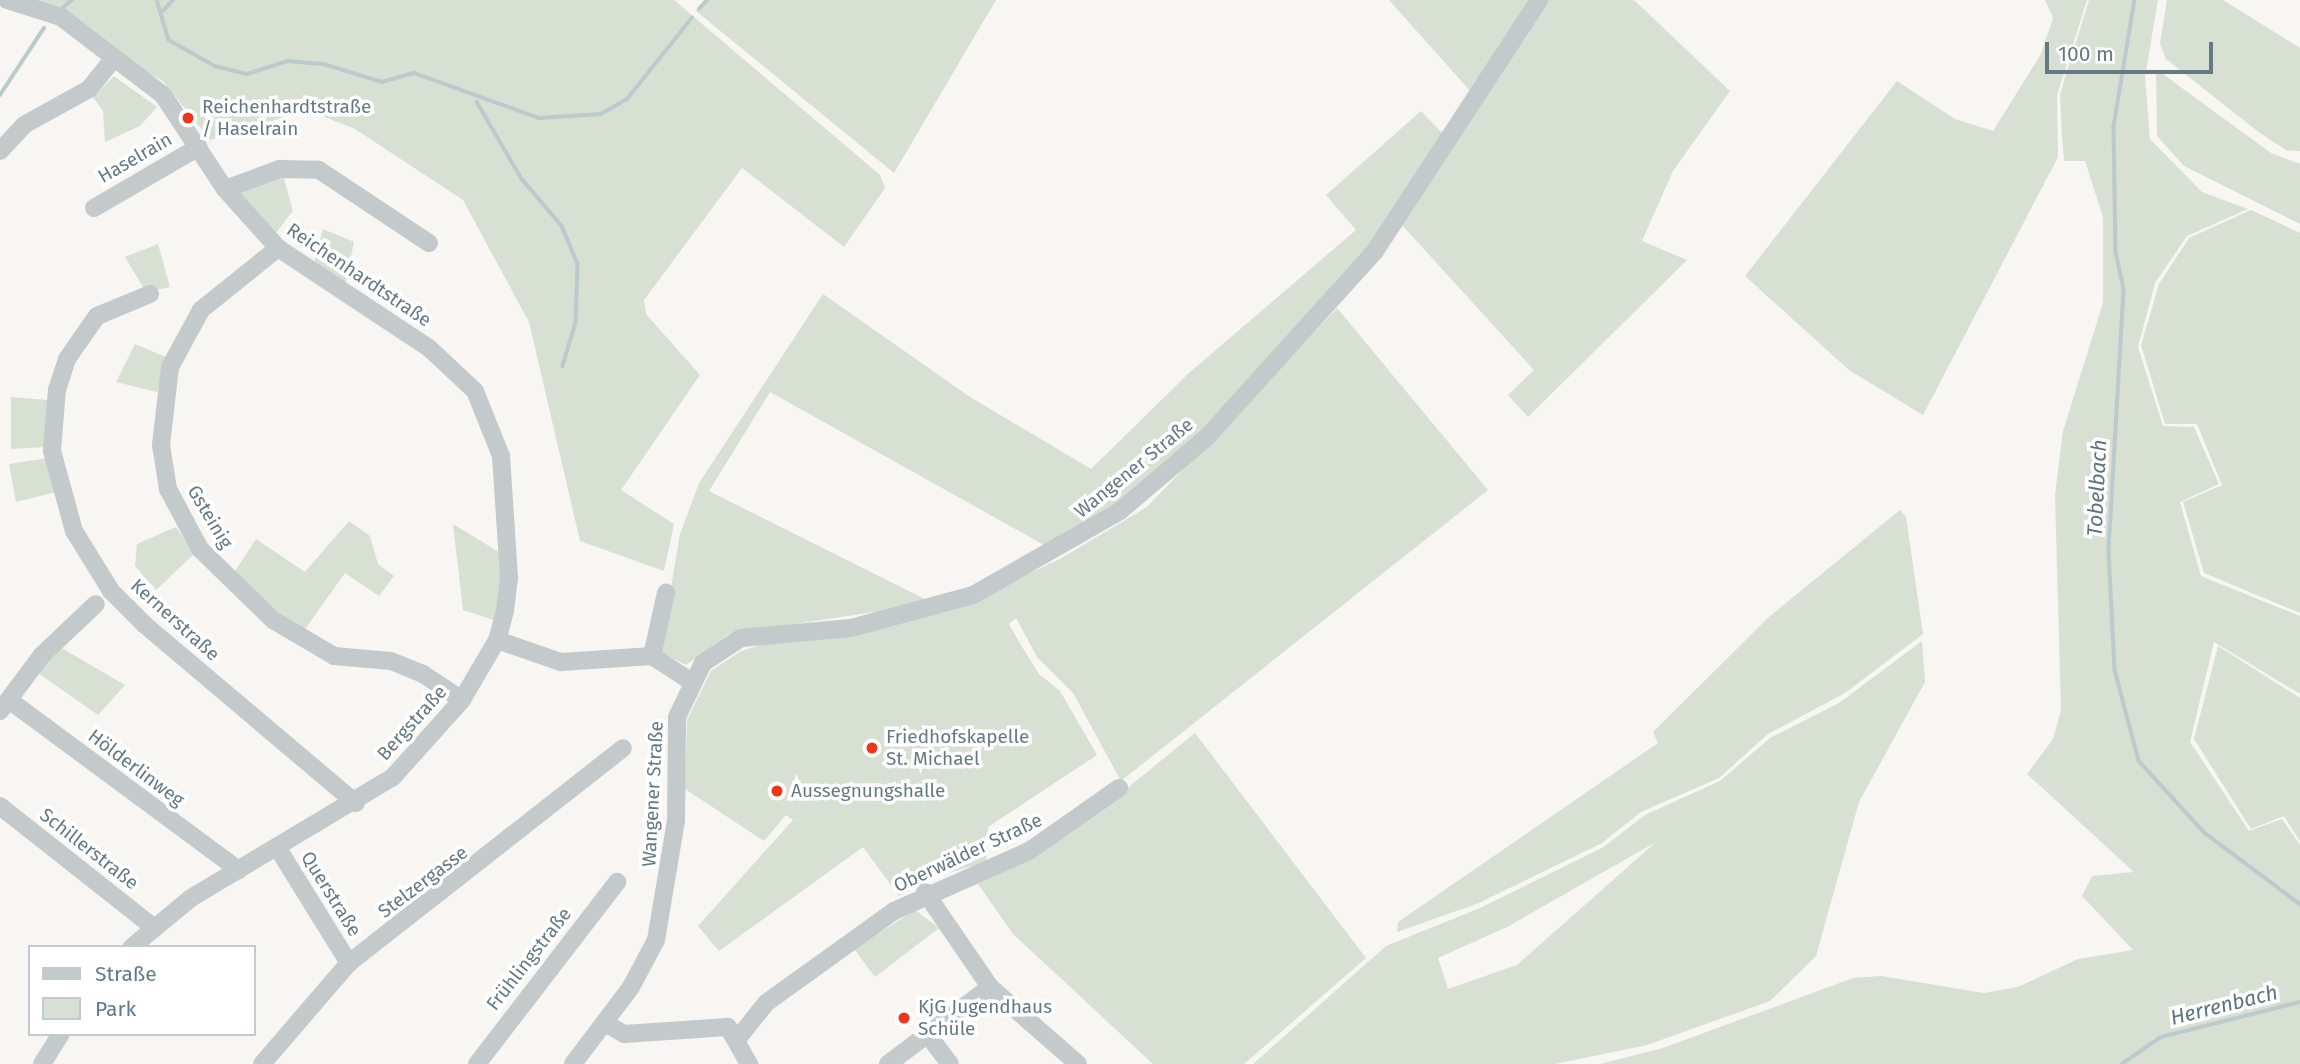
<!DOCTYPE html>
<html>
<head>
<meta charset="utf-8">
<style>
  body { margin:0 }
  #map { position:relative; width:2300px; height:1064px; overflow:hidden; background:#f7f6f3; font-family:"Fira Sans",sans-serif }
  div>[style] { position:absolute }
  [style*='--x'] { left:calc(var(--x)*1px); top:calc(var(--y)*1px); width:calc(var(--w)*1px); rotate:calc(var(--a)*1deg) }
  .green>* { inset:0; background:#d8dfd3 }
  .stream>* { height:3.5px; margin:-1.75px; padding:0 1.75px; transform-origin:1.75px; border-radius:1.75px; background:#bccacd }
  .minor>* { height:18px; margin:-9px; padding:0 9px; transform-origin:9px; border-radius:9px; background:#c4c9cb }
  .dots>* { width:19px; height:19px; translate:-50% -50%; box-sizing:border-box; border:4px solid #fff; border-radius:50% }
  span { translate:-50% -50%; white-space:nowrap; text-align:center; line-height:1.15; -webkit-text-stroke:7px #fff; paint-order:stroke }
  .poi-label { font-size:19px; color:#637a86 }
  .left { translate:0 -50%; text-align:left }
  .street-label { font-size:19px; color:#637a86 }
  .water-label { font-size:21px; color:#5a767c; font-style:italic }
  .legend { position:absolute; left:28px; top:945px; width:228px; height:91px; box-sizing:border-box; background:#fff; border:2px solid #c1cacf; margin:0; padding:9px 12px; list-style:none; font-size:21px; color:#637a86 }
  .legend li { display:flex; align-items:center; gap:14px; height:35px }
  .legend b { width:35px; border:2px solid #c1cacf }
  .scale { position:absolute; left:2045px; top:42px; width:168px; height:32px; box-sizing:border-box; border:4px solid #637a86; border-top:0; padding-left:9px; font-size:21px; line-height:24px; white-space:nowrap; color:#637a86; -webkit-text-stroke:5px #fff; paint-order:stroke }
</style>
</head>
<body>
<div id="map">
  <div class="green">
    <i style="clip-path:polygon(21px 0,674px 0,880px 175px,885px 188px,844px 247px,742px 168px,644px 300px,646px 314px,700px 375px,621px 490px,674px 524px,664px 571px,580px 541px,529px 322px,463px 200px,355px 129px,307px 110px,210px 140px,163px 81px)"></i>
    <i style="clip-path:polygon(706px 0,996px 0,894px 173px,696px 11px)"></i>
    <i style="clip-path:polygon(1389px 0,1531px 0,1472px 93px)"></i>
    <i style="clip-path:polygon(1546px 0,1634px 0,1730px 91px,1673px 171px,1642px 241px,1687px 260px,1528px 417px,1508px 395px,1534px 370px,1402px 225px)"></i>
    <i style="clip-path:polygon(2045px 0,2087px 0,2057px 95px,2058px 157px,1923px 415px,1849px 370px,1745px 276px,1897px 81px,1955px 119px,1993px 131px,2041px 54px,2053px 18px)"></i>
    <i style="clip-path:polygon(2089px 0,2158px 0,2145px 77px,2150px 139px,2202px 192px,2248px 209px,2187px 236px,2155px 283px,2138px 347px,2163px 426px,2194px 427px,2219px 484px,2180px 502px,2201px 576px,2300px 616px,2300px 694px,2214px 642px,2190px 742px,2249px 831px,2282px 819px,2300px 845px,2300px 1064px,1600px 1064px,1663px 1048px,1853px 978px,1881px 976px,1984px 993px,2018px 987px,2078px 959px,2133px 950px,2082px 896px,2092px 876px,2134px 872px,2027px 774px,2053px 739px,2061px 711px,2055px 495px,2063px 431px,2103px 303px,2103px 217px,2085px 161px,2064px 161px,2062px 135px,2060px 94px)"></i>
    <i style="clip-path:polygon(2167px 0,2223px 0,2300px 48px,2300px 151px,2286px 150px,2260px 133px,2166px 59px,2160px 43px)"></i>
    <i style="clip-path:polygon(2156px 69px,2271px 153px,2300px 164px,2300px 224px,2184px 166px,2157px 136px)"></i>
    <i style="clip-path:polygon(114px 76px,157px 107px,140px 126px,105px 142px,103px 111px,93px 97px)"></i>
    <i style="clip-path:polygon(1421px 111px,1446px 137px,1369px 252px,1221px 416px,1159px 472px,1053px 550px,770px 392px,709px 491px,933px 603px,730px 634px,686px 665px,660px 652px,680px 534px,699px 483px,823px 294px,970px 397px,1091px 469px,1189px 373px,1356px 230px,1326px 195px)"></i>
    <i style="clip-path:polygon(283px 175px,293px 211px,275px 234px,237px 189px)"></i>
    <i style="clip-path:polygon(2251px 210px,2300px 233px,2300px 613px,2204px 573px,2183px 502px,2222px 485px,2197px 424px,2165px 424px,2141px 345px,2159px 284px,2189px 238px)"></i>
    <i style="clip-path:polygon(323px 229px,354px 242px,345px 286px,313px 266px)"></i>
    <i style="clip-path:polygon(158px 244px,170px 287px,146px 292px,125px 257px)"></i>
    <i style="clip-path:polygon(1337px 308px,1488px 490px,1121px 781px,1073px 693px,1037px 657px,1016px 618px,1009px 624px,1019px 642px,1039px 674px,1060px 691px,1097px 755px,988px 827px,986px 862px,934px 877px,899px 896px,863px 847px,719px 951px,698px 926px,793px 820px,786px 815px,764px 841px,685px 789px,687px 720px,711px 671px,741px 651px,770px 642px,888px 627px,956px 607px,1060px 559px,1147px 507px)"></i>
    <i style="clip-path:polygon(135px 344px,166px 357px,157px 392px,116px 382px)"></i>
    <i style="clip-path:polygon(11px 397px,48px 400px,46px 447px,11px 449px)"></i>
    <i style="clip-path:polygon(48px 458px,56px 492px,16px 502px,9px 464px)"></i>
    <i style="clip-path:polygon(1900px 510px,1906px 517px,1923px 634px,1845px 693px,1768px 734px,1719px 778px,1641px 812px,1602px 843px,1479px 903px,1397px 932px,1398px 922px,1658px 743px,1653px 732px,1770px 616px)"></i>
    <i style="clip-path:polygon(349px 521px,370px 536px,378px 564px,394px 576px,379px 596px,345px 573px,303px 632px,231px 577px,256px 539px,305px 572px)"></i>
    <i style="clip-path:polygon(453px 524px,499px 552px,501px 587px,494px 620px,463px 610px)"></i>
    <i style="clip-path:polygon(176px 527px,194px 554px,156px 590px,135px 566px,137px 544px)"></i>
    <i style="clip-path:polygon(evenodd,1922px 641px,1925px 682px,1859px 802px,1816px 956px,1770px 1001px,1647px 1045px,1555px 1064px,1253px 1064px,1386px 946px,1480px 908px,1602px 848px,1645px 815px,1720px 781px,1770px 738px,1839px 703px,1922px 641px,1656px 842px,1517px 965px,1448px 989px,1438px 958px,1507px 927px,1656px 842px)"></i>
    <i style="clip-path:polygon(2218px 646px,2300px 698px,2300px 841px,2284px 816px,2251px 829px,2194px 739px)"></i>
    <i style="clip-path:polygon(60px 647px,125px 685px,98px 715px,38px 673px)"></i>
    <i style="clip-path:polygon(1195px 733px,1366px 958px,1244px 1064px,1153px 1064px,1013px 934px,976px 881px,1120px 794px)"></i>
    <i style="clip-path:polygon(915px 910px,939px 928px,875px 977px,854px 949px)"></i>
  </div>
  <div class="stream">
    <i style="--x:157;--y:0;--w:42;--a:73.3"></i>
    <i style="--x:169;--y:40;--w:53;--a:29.5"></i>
    <i style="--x:215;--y:66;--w:33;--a:14"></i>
    <i style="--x:247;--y:74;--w:43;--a:-17.6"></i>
    <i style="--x:288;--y:61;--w:36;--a:5"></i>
    <i style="--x:324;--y:64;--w:61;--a:17.2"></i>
    <i style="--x:382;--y:82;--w:33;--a:-16"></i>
    <i style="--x:414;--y:73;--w:133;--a:19.8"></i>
    <i style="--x:539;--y:118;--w:62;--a:-3.7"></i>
    <i style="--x:601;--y:114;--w:30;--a:-30"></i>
    <i style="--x:627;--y:99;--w:104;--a:-51.3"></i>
    <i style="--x:2135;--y:0;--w:129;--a:99.4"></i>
    <i style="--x:2114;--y:127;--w:125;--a:89.1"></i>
    <i style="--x:2116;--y:252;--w:39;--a:78"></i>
    <i style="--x:2124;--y:290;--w:261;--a:93.3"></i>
    <i style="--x:2109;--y:551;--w:119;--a:87.1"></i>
    <i style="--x:2115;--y:670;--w:94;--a:75.2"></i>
    <i style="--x:2139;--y:761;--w:98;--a:47.5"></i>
    <i style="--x:2205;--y:833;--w:119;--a:36.8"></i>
    <i style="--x:699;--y:9;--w:12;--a:-48"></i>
    <i style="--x:60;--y:10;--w:16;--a:-40"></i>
    <i style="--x:163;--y:11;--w:15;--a:-48"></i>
    <i style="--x:0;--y:95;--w:80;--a:-56.7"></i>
    <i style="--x:477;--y:102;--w:89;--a:59.7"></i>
    <i style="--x:522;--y:179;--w:62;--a:49.6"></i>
    <i style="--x:562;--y:226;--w:41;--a:67.2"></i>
    <i style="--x:578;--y:264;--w:59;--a:91.9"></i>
    <i style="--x:576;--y:323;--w:45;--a:106.8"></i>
    <i style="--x:2122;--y:1064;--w:47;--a:-34.7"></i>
    <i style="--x:2161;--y:1037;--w:143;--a:-14.1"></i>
  </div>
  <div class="minor">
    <i style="--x:7;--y:0;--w:57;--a:17.5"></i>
    <i style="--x:61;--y:17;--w:128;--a:37.4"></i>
    <i style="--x:163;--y:95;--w:113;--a:56.6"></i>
    <i style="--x:225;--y:189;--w:79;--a:48.1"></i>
    <i style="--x:278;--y:248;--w:181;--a:33.5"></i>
    <i style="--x:429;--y:348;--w:63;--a:43.1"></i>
    <i style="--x:475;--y:391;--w:70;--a:68.2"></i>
    <i style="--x:501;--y:456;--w:122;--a:86.2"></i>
    <i style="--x:509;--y:578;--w:33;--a:97"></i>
    <i style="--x:505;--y:611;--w:30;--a:105"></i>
    <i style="--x:497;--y:640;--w:69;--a:120.3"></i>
    <i style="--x:462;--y:700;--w:103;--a:131.9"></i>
    <i style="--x:393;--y:777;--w:235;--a:149.1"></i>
    <i style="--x:191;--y:898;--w:77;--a:140.3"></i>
    <i style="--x:0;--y:151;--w:35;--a:-47"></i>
    <i style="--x:24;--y:125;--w:74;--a:-29"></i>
    <i style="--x:89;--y:89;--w:36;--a:-51"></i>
    <i style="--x:225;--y:189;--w:59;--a:-20"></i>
    <i style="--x:280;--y:169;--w:39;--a:1"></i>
    <i style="--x:319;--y:170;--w:132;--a:33.6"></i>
    <i style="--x:94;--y:208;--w:121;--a:-30.2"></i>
    <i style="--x:278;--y:248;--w:99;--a:141.2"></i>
    <i style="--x:201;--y:310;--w:65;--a:118.5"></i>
    <i style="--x:170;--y:367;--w:79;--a:96.6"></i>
    <i style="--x:161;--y:445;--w:45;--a:81"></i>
    <i style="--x:168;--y:489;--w:68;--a:61.9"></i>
    <i style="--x:200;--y:549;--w:102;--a:44.2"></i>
    <i style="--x:273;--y:620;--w:71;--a:30.5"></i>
    <i style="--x:334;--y:656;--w:57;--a:5"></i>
    <i style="--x:391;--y:661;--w:35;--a:22"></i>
    <i style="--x:423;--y:674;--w:47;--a:33.7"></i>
    <i style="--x:150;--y:294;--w:57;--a:157.5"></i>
    <i style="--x:97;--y:316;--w:52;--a:124.9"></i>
    <i style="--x:67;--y:359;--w:32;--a:108"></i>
    <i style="--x:57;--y:389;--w:62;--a:94.6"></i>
    <i style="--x:52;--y:451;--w:83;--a:74.6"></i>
    <i style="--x:74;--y:531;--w:70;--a:58.3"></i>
    <i style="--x:111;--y:591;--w:48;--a:45"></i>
    <i style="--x:145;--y:625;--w:276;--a:40.2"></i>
    <i style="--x:497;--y:640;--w:68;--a:19"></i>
    <i style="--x:561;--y:662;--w:91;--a:-3.8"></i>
    <i style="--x:652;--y:656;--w:44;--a:33"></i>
    <i style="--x:652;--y:656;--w:65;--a:-77.5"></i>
    <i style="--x:9;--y:700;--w:286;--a:36.5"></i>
    <i style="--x:0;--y:711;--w:70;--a:-53.1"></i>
    <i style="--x:42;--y:655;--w:74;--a:-43.4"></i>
    <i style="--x:0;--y:806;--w:194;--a:38.3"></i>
    <i style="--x:277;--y:847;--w:137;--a:58.2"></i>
    <i style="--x:925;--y:892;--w:115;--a:55.6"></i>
    <i style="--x:990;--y:987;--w:117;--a:41.2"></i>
    <i style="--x:605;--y:1023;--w:22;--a:30"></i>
    <i style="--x:624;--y:1034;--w:104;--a:-3.9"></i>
    <i style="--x:728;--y:1027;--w:43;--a:60.4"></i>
    <i style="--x:928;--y:1035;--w:36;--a:53"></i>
    <i style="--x:739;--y:1037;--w:43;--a:-51.5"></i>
    <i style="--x:766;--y:1003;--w:158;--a:-35.7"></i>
    <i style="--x:894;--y:911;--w:148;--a:-24"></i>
    <i style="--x:1029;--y:851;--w:110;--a:-35"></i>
    <i style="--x:42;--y:1064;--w:36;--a:-58"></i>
    <i style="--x:262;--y:1064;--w:133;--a:-49.3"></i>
    <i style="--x:349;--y:963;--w:348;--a:-38.1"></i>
    <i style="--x:477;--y:1064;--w:230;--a:-52.4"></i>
    <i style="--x:573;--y:1064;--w:96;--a:-53"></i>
    <i style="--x:631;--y:987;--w:53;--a:-62"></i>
    <i style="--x:656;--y:940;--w:121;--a:-80.5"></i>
    <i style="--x:676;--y:821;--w:104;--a:-89.4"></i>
    <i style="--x:677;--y:717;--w:60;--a:-64.3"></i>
    <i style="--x:703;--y:663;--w:45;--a:-33.3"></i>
    <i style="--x:741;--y:638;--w:110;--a:-5.2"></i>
    <i style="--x:851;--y:628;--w:126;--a:-15.1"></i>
    <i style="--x:973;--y:595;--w:169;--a:-29.7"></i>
    <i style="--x:1120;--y:511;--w:116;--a:-40.4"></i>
    <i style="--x:1208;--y:436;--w:249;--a:-47.9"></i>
    <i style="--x:1375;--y:251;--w:300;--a:-56.8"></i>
    <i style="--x:888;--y:1064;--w:128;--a:-37"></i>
  </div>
  <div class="dots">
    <i style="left:188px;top:118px;background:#ef361a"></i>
    <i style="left:872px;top:748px;background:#ef361a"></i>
    <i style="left:777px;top:791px;background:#ef361a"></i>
    <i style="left:904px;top:1018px;background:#ef361a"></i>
  </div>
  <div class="poi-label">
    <span class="left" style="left:202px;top:118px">Reichenhardtstraße<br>/ Haselrain</span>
    <span class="left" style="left:886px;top:748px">Friedhofskapelle<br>St. Michael</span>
    <span class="left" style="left:791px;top:791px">Aussegnungshalle</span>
    <span class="left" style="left:918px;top:1018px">KjG Jugendhaus<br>Schüle</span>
  </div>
  <div class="street-label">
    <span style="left:135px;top:158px;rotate:-30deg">Haselrain</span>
    <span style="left:359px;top:275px;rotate:34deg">Reichenhardtstraße</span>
    <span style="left:1134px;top:468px;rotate:-39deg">Wangener Straße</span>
    <span style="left:210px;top:517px;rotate:59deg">Gsteinig</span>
    <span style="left:175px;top:620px;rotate:42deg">Kernerstraße</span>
    <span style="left:412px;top:723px;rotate:-48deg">Bergstraße</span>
    <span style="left:136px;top:768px;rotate:37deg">Hölderlinweg</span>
    <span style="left:653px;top:794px;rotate:-87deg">Wangener Straße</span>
    <span style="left:89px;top:849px;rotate:38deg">Schillerstraße</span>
    <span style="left:968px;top:853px;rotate:-25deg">Oberwälder Straße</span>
    <span style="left:423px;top:882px;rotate:-37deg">Stelzergasse</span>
    <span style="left:331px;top:894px;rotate:58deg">Querstraße</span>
    <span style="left:529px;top:959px;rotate:-52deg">Frühlingstraße</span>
  </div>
  <div class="water-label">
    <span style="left:2097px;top:488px;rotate:-87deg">Tobelbach</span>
    <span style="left:2224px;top:1005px;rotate:-14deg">Herrenbach</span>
  </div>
  <ul class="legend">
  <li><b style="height:9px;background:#c4c9cb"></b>Straße</li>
  <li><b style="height:19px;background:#d8dfd3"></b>Park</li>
  </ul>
  <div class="scale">100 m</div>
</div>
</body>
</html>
